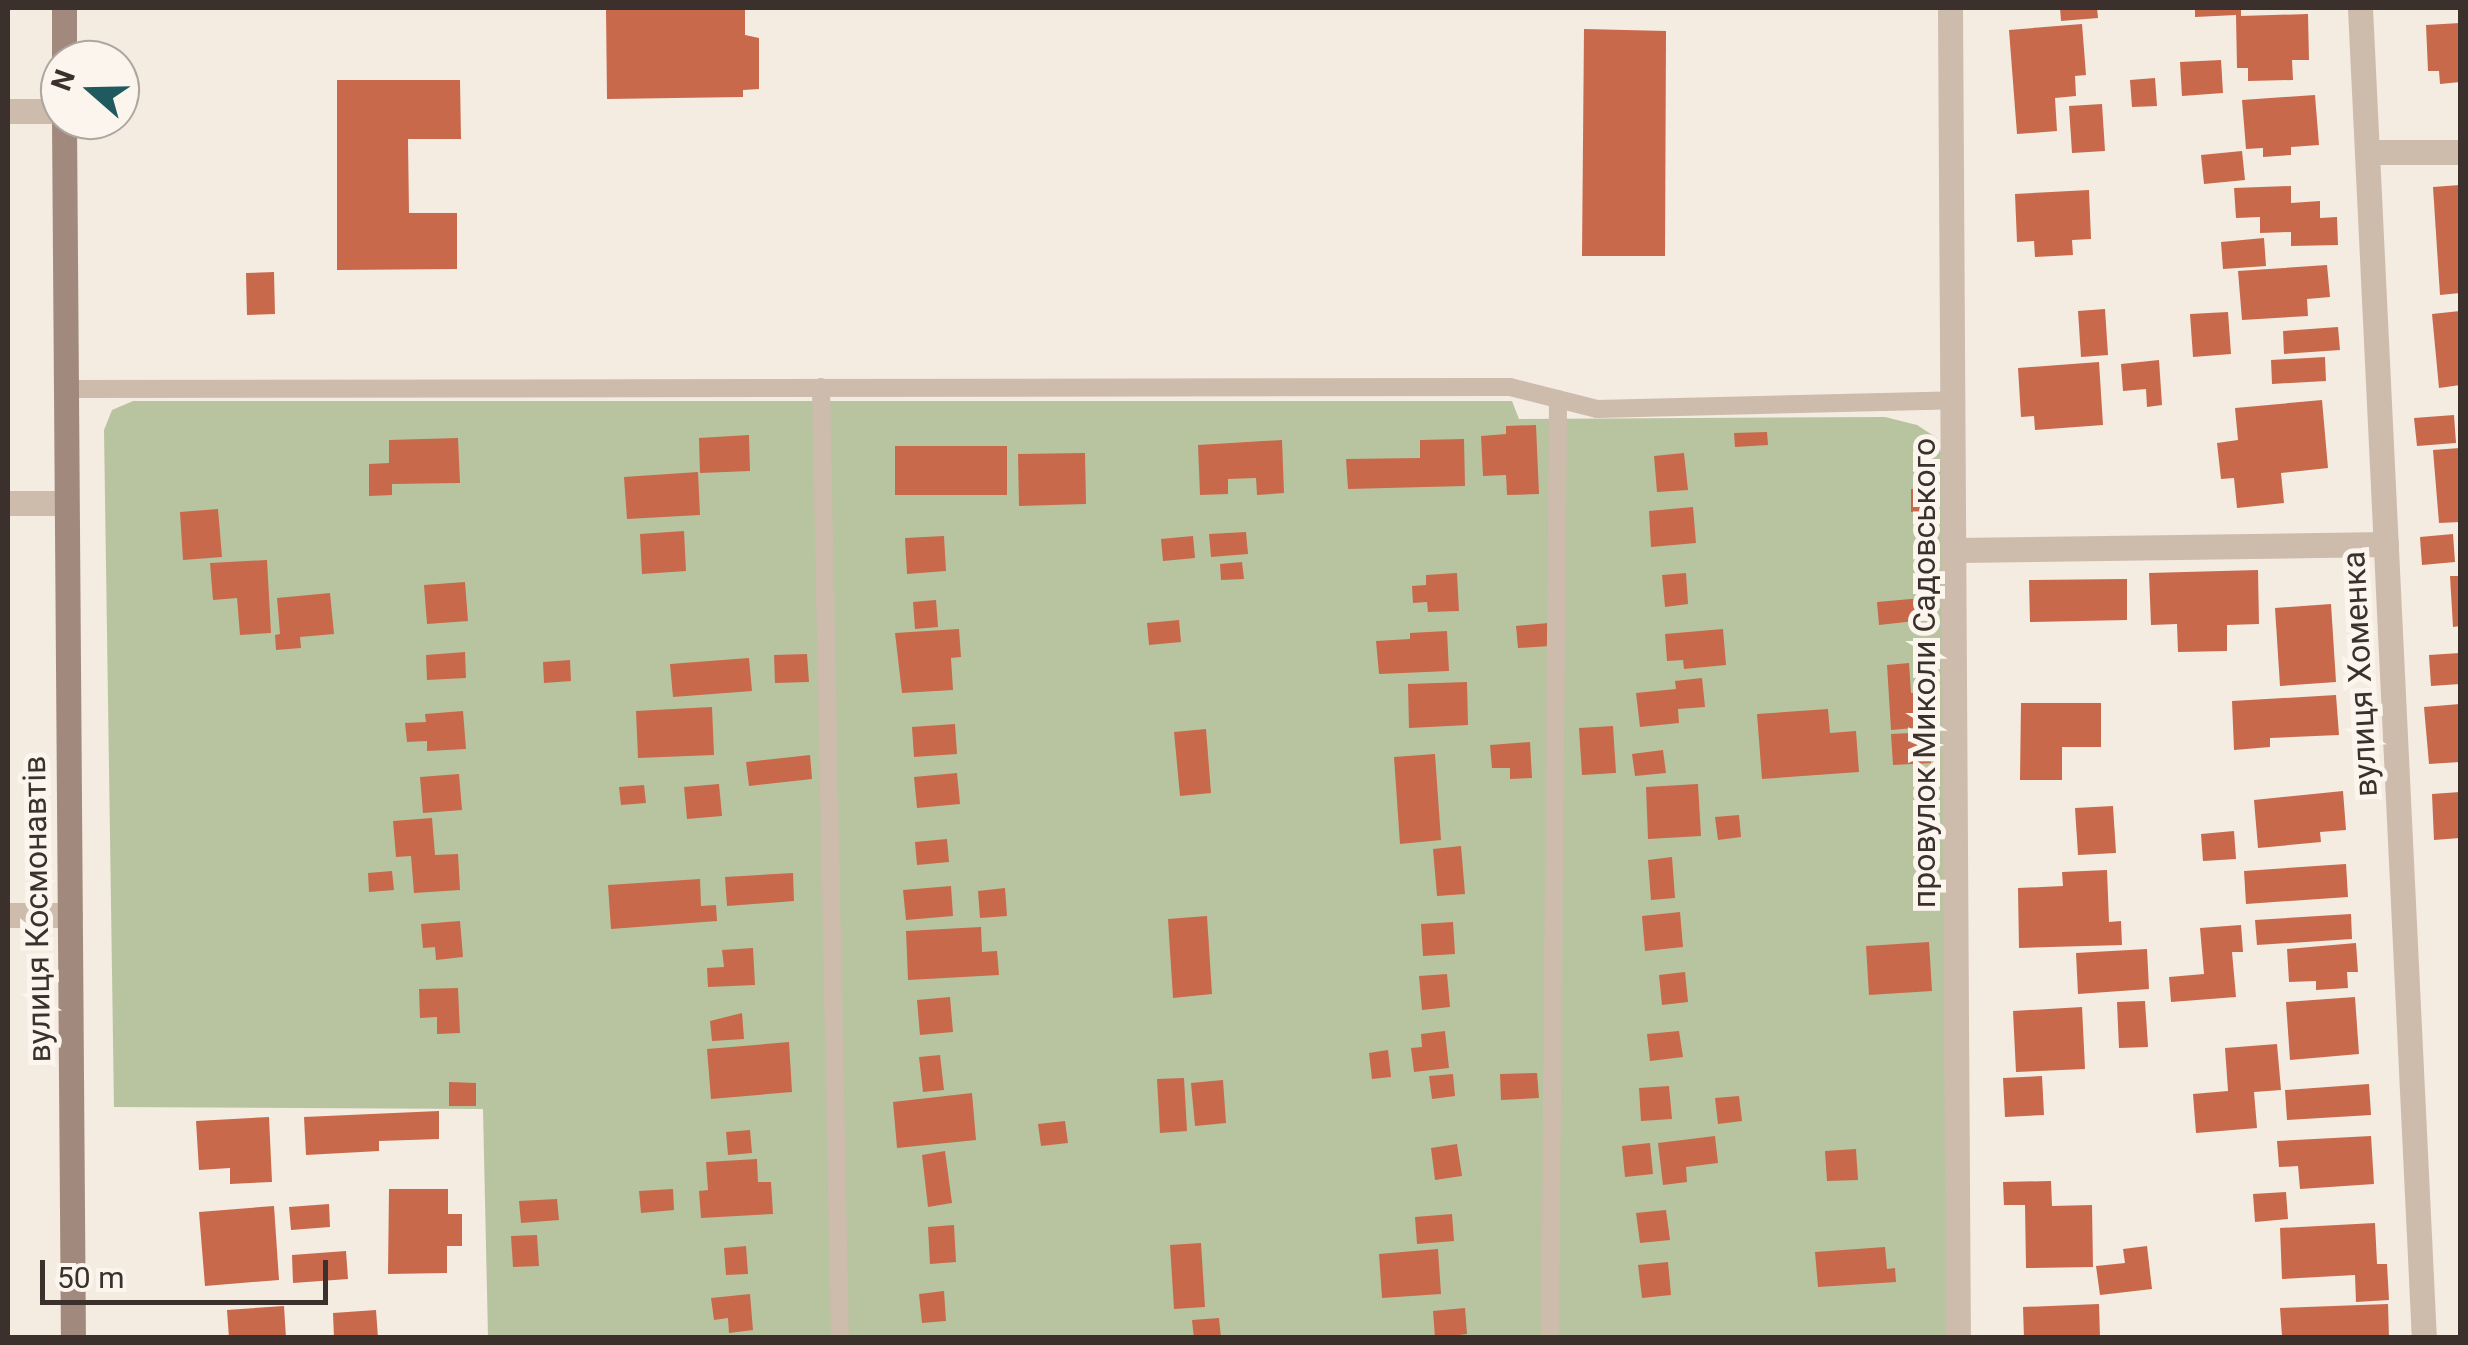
<!DOCTYPE html>
<html>
<head>
<meta charset="utf-8">
<style>
  body { margin:0 }
  #map { position:relative; width:2468px; height:1345px; overflow:hidden; background:#f4ebe1; font-family:Roboto,sans-serif }
  div>[style] { position:absolute }
  [style*='--x'] { left:calc(var(--x)*1px); top:calc(var(--y)*1px); width:calc(var(--w)*1px); rotate:calc(var(--a)*1deg) }
  .green>* { inset:0; background:#b8c4a0 }
  .building>* { inset:0; background:#c8694b }
  .lane>* { height:18px; margin:-9px; padding:0 9px; transform-origin:9px; border-radius:9px; background:#cdbbac }
  .street>* { height:25px; margin:-12.5px; padding:0 12.5px; transform-origin:12.5px; border-radius:12.5px; background:#cdbbac }
  .secondary>* { height:25px; margin:-12.5px; padding:0 12.5px; transform-origin:12.5px; border-radius:12.5px; background:#a18a7d }
  span { translate:-50% -50%; white-space:nowrap; text-align:center; line-height:1.15; -webkit-text-stroke:10px #fbf5ee; paint-order:stroke }
  .street-label { font-size:32px; color:#3b302b }
  .frame { position:absolute; inset:0; border:10px solid #3b302b; pointer-events:none }
  .north { position:absolute; left:40px; top:40px; width:100px; height:100px; box-sizing:border-box; background:#fbf5ee; border:2px solid #aea6a0; border-radius:50%; rotate:290deg; font-size:28px; font-weight:700; line-height:40px; text-align:center; color:#3b302b }
  .north::after { content:''; display:block; margin:auto; width:35px; height:45px; background:#1f5a5e; clip-path:polygon(50% 0,100% 100%,50% 72%,0 100%) }
  .scale { position:absolute; left:40px; top:1260px; width:288px; height:45px; box-sizing:border-box; border:5px solid #3b302b; border-top:0; padding-left:12px; font-size:30px; line-height:35px; white-space:nowrap; color:#3b302b; -webkit-text-stroke:8px #fbf5ee; paint-order:stroke }
</style>
</head>
<body>
<div id="map">
  <div class="green">
    <i style="clip-path:polygon(133px 401px,1512px 401px,1519px 419px,1885px 417px,1917px 425px,1937px 438px,1944px 464px,1947px 1337px,488px 1337px,483px 1109px,114px 1107px,104px 430px,112px 410px)"></i>
  </div>
  <div class="building">
    <i style="clip-path:polygon(606px 8px,745px 8px,745px 35px,759px 38px,759px 89px,743px 90px,743px 97px,607px 99px)"></i>
    <i style="clip-path:polygon(2060px 8px,2097px 8px,2098px 18px,2061px 21px)"></i>
    <i style="clip-path:polygon(2195px 8px,2241px 8px,2241px 16px,2308px 14px,2309px 60px,2292px 60px,2293px 80px,2248px 81px,2248px 68px,2237px 68px,2236px 15px,2195px 17px)"></i>
    <i style="clip-path:polygon(2460px 23px,2460px 82px,2440px 84px,2439px 71px,2428px 71px,2426px 25px)"></i>
    <i style="clip-path:polygon(2082px 24px,2086px 75px,2075px 76px,2076px 96px,2055px 98px,2057px 131px,2017px 134px,2009px 30px)"></i>
    <i style="clip-path:polygon(1584px 29px,1666px 31px,1665px 256px,1582px 256px)"></i>
    <i style="clip-path:polygon(2221px 60px,2223px 93px,2182px 96px,2180px 62px)"></i>
    <i style="clip-path:polygon(2155px 78px,2157px 106px,2132px 107px,2130px 80px)"></i>
    <i style="clip-path:polygon(337px 80px,460px 80px,461px 139px,408px 139px,409px 213px,457px 213px,457px 269px,337px 270px)"></i>
    <i style="clip-path:polygon(2315px 95px,2319px 145px,2291px 147px,2291px 155px,2263px 157px,2263px 148px,2246px 149px,2242px 100px)"></i>
    <i style="clip-path:polygon(2102px 104px,2105px 151px,2072px 153px,2069px 106px)"></i>
    <i style="clip-path:polygon(2242px 151px,2245px 180px,2204px 184px,2201px 155px)"></i>
    <i style="clip-path:polygon(2460px 185px,2460px 293px,2440px 295px,2433px 187px)"></i>
    <i style="clip-path:polygon(2291px 186px,2291px 203px,2320px 201px,2320px 218px,2337px 217px,2338px 245px,2291px 246px,2291px 232px,2260px 233px,2260px 217px,2236px 218px,2234px 188px)"></i>
    <i style="clip-path:polygon(2089px 190px,2091px 239px,2072px 240px,2073px 255px,2035px 257px,2034px 241px,2017px 242px,2015px 194px)"></i>
    <i style="clip-path:polygon(2264px 238px,2266px 266px,2223px 269px,2221px 242px)"></i>
    <i style="clip-path:polygon(2327px 265px,2330px 297px,2307px 299px,2308px 316px,2242px 320px,2238px 271px)"></i>
    <i style="clip-path:polygon(274px 272px,275px 314px,247px 315px,246px 273px)"></i>
    <i style="clip-path:polygon(2105px 309px,2108px 355px,2081px 357px,2078px 311px)"></i>
    <i style="clip-path:polygon(2460px 311px,2460px 385px,2439px 388px,2432px 314px)"></i>
    <i style="clip-path:polygon(2228px 312px,2231px 354px,2193px 357px,2190px 314px)"></i>
    <i style="clip-path:polygon(2338px 327px,2340px 350px,2284px 354px,2283px 331px)"></i>
    <i style="clip-path:polygon(2325px 357px,2326px 381px,2272px 384px,2271px 360px)"></i>
    <i style="clip-path:polygon(2159px 360px,2162px 405px,2147px 407px,2146px 389px,2123px 391px,2121px 364px)"></i>
    <i style="clip-path:polygon(2099px 362px,2103px 425px,2035px 430px,2034px 416px,2021px 417px,2018px 368px)"></i>
    <i style="clip-path:polygon(2322px 400px,2328px 468px,2281px 473px,2284px 503px,2237px 508px,2234px 478px,2221px 479px,2217px 443px,2238px 440px,2235px 408px)"></i>
    <i style="clip-path:polygon(2454px 415px,2456px 443px,2417px 446px,2414px 418px)"></i>
    <i style="clip-path:polygon(1536px 425px,1539px 494px,1507px 495px,1506px 475px,1483px 476px,1481px 436px,1506px 434px,1506px 426px)"></i>
    <i style="clip-path:polygon(1767px 432px,1768px 445px,1735px 447px,1734px 433px)"></i>
    <i style="clip-path:polygon(749px 435px,750px 471px,700px 473px,699px 438px)"></i>
    <i style="clip-path:polygon(458px 438px,460px 483px,392px 484px,392px 495px,369px 496px,369px 464px,389px 463px,389px 440px)"></i>
    <i style="clip-path:polygon(1464px 439px,1465px 486px,1348px 489px,1346px 459px,1420px 458px,1420px 440px)"></i>
    <i style="clip-path:polygon(1282px 440px,1284px 493px,1257px 495px,1256px 478px,1228px 479px,1228px 494px,1200px 495px,1198px 445px)"></i>
    <i style="clip-path:polygon(895px 446px,1007px 446px,1007px 495px,895px 495px)"></i>
    <i style="clip-path:polygon(2460px 448px,2460px 522px,2439px 523px,2433px 450px)"></i>
    <i style="clip-path:polygon(1085px 453px,1086px 504px,1019px 506px,1018px 454px)"></i>
    <i style="clip-path:polygon(1684px 453px,1688px 490px,1657px 492px,1654px 456px)"></i>
    <i style="clip-path:polygon(698px 472px,700px 515px,627px 519px,624px 477px)"></i>
    <i style="clip-path:polygon(1911px 489px,1926px 489px,1926px 512px,1911px 512px)"></i>
    <i style="clip-path:polygon(1693px 507px,1696px 543px,1651px 547px,1649px 511px)"></i>
    <i style="clip-path:polygon(218px 509px,222px 557px,183px 560px,180px 512px)"></i>
    <i style="clip-path:polygon(684px 531px,686px 571px,642px 574px,640px 534px)"></i>
    <i style="clip-path:polygon(1246px 532px,1248px 554px,1211px 557px,1209px 534px)"></i>
    <i style="clip-path:polygon(2453px 534px,2455px 562px,2422px 565px,2420px 537px)"></i>
    <i style="clip-path:polygon(944px 536px,946px 571px,907px 574px,905px 538px)"></i>
    <i style="clip-path:polygon(1193px 536px,1195px 558px,1163px 561px,1161px 539px)"></i>
    <i style="clip-path:polygon(267px 560px,271px 633px,240px 635px,237px 598px,213px 600px,210px 563px)"></i>
    <i style="clip-path:polygon(1242px 562px,1244px 579px,1221px 580px,1220px 564px)"></i>
    <i style="clip-path:polygon(2258px 570px,2259px 624px,2227px 625px,2227px 651px,2178px 652px,2177px 624px,2151px 625px,2149px 573px)"></i>
    <i style="clip-path:polygon(1457px 573px,1459px 611px,1428px 612px,1427px 602px,1413px 603px,1412px 586px,1426px 585px,1426px 575px)"></i>
    <i style="clip-path:polygon(1686px 573px,1688px 604px,1665px 607px,1662px 575px)"></i>
    <i style="clip-path:polygon(2450px 576px,2460px 576px,2460px 626px,2453px 627px)"></i>
    <i style="clip-path:polygon(2127px 579px,2127px 620px,2030px 622px,2029px 580px)"></i>
    <i style="clip-path:polygon(465px 582px,468px 621px,427px 624px,424px 585px)"></i>
    <i style="clip-path:polygon(330px 593px,334px 634px,300px 637px,301px 648px,276px 650px,275px 635px,280px 634px,277px 598px)"></i>
    <i style="clip-path:polygon(1922px 598px,1924px 620px,1879px 625px,1877px 602px)"></i>
    <i style="clip-path:polygon(936px 600px,938px 627px,915px 629px,913px 602px)"></i>
    <i style="clip-path:polygon(2331px 604px,2336px 682px,2280px 686px,2275px 608px)"></i>
    <i style="clip-path:polygon(1179px 620px,1181px 642px,1149px 645px,1147px 623px)"></i>
    <i style="clip-path:polygon(1548px 623px,1550px 646px,1518px 648px,1516px 626px)"></i>
    <i style="clip-path:polygon(959px 629px,961px 657px,951px 658px,953px 690px,902px 693px,895px 633px)"></i>
    <i style="clip-path:polygon(1723px 629px,1726px 665px,1684px 669px,1683px 660px,1667px 661px,1665px 634px)"></i>
    <i style="clip-path:polygon(1447px 631px,1449px 671px,1379px 674px,1376px 641px,1410px 639px,1410px 633px)"></i>
    <i style="clip-path:polygon(465px 652px,466px 678px,427px 680px,426px 655px)"></i>
    <i style="clip-path:polygon(2460px 653px,2460px 684px,2431px 686px,2429px 655px)"></i>
    <i style="clip-path:polygon(807px 654px,809px 682px,775px 683px,774px 655px)"></i>
    <i style="clip-path:polygon(749px 658px,752px 691px,673px 697px,670px 664px)"></i>
    <i style="clip-path:polygon(570px 660px,571px 681px,544px 683px,543px 662px)"></i>
    <i style="clip-path:polygon(1909px 663px,1911px 693px,1922px 692px,1925px 727px,1891px 730px,1887px 665px)"></i>
    <i style="clip-path:polygon(1702px 678px,1705px 707px,1678px 709px,1679px 723px,1640px 727px,1636px 693px,1676px 689px,1675px 681px)"></i>
    <i style="clip-path:polygon(1467px 682px,1468px 725px,1409px 728px,1408px 684px)"></i>
    <i style="clip-path:polygon(2336px 695px,2339px 735px,2270px 738px,2270px 747px,2234px 750px,2232px 701px)"></i>
    <i style="clip-path:polygon(2021px 703px,2101px 703px,2101px 747px,2062px 747px,2062px 780px,2020px 780px)"></i>
    <i style="clip-path:polygon(2460px 704px,2460px 762px,2429px 764px,2424px 707px)"></i>
    <i style="clip-path:polygon(712px 707px,714px 755px,638px 758px,636px 711px)"></i>
    <i style="clip-path:polygon(1828px 709px,1830px 733px,1856px 731px,1859px 772px,1762px 779px,1757px 714px)"></i>
    <i style="clip-path:polygon(463px 711px,466px 749px,427px 751px,427px 741px,407px 742px,405px 723px,426px 722px,425px 714px)"></i>
    <i style="clip-path:polygon(955px 724px,957px 754px,914px 757px,912px 727px)"></i>
    <i style="clip-path:polygon(1613px 726px,1616px 773px,1582px 775px,1579px 728px)"></i>
    <i style="clip-path:polygon(1206px 729px,1211px 793px,1180px 796px,1174px 732px)"></i>
    <i style="clip-path:polygon(1930px 732px,1931px 763px,1893px 765px,1891px 734px)"></i>
    <i style="clip-path:polygon(1530px 742px,1532px 778px,1510px 779px,1510px 768px,1492px 768px,1490px 745px)"></i>
    <i style="clip-path:polygon(1663px 750px,1666px 773px,1635px 776px,1632px 754px)"></i>
    <i style="clip-path:polygon(1435px 754px,1441px 840px,1400px 844px,1394px 757px)"></i>
    <i style="clip-path:polygon(810px 755px,812px 779px,749px 786px,746px 762px)"></i>
    <i style="clip-path:polygon(957px 773px,960px 804px,917px 808px,914px 777px)"></i>
    <i style="clip-path:polygon(459px 774px,462px 810px,423px 813px,420px 777px)"></i>
    <i style="clip-path:polygon(719px 784px,722px 816px,687px 819px,684px 787px)"></i>
    <i style="clip-path:polygon(1698px 784px,1701px 836px,1648px 839px,1646px 787px)"></i>
    <i style="clip-path:polygon(644px 785px,646px 803px,621px 805px,619px 787px)"></i>
    <i style="clip-path:polygon(2343px 791px,2346px 830px,2320px 832px,2321px 842px,2258px 848px,2254px 800px)"></i>
    <i style="clip-path:polygon(2460px 792px,2460px 838px,2434px 840px,2432px 794px)"></i>
    <i style="clip-path:polygon(2113px 806px,2116px 853px,2078px 855px,2075px 808px)"></i>
    <i style="clip-path:polygon(1739px 815px,1741px 837px,1718px 840px,1715px 817px)"></i>
    <i style="clip-path:polygon(432px 818px,435px 855px,458px 854px,460px 890px,414px 893px,411px 856px,396px 857px,393px 821px)"></i>
    <i style="clip-path:polygon(2234px 831px,2236px 859px,2203px 861px,2201px 834px)"></i>
    <i style="clip-path:polygon(947px 839px,949px 862px,917px 865px,915px 842px)"></i>
    <i style="clip-path:polygon(1461px 846px,1465px 894px,1437px 896px,1433px 849px)"></i>
    <i style="clip-path:polygon(1672px 857px,1675px 898px,1651px 900px,1648px 860px)"></i>
    <i style="clip-path:polygon(2346px 864px,2348px 897px,2246px 904px,2244px 871px)"></i>
    <i style="clip-path:polygon(2107px 870px,2109px 922px,2121px 921px,2122px 945px,2019px 948px,2018px 888px,2063px 886px,2062px 872px)"></i>
    <i style="clip-path:polygon(392px 871px,394px 890px,369px 892px,368px 873px)"></i>
    <i style="clip-path:polygon(793px 873px,794px 901px,727px 906px,725px 877px)"></i>
    <i style="clip-path:polygon(700px 879px,701px 906px,716px 905px,717px 921px,611px 929px,608px 885px)"></i>
    <i style="clip-path:polygon(951px 886px,953px 916px,906px 920px,903px 890px)"></i>
    <i style="clip-path:polygon(1005px 888px,1007px 916px,980px 918px,978px 891px)"></i>
    <i style="clip-path:polygon(1680px 912px,1683px 947px,1645px 951px,1642px 916px)"></i>
    <i style="clip-path:polygon(2351px 914px,2352px 939px,2257px 945px,2255px 920px)"></i>
    <i style="clip-path:polygon(1207px 916px,1212px 994px,1173px 998px,1168px 919px)"></i>
    <i style="clip-path:polygon(460px 921px,463px 957px,436px 960px,435px 947px,423px 948px,421px 924px)"></i>
    <i style="clip-path:polygon(1453px 922px,1455px 954px,1423px 956px,1421px 924px)"></i>
    <i style="clip-path:polygon(2241px 925px,2243px 952px,2232px 952px,2236px 997px,2171px 1002px,2169px 977px,2204px 974px,2200px 928px)"></i>
    <i style="clip-path:polygon(981px 927px,982px 952px,997px 951px,999px 975px,908px 980px,906px 931px)"></i>
    <i style="clip-path:polygon(1929px 942px,1932px 991px,1869px 995px,1866px 946px)"></i>
    <i style="clip-path:polygon(2356px 943px,2358px 972px,2347px 972px,2348px 988px,2316px 990px,2316px 981px,2289px 982px,2287px 949px)"></i>
    <i style="clip-path:polygon(753px 948px,755px 985px,708px 987px,707px 968px,724px 967px,722px 950px)"></i>
    <i style="clip-path:polygon(2147px 949px,2149px 989px,2078px 994px,2076px 953px)"></i>
    <i style="clip-path:polygon(1685px 972px,1688px 1002px,1662px 1005px,1659px 975px)"></i>
    <i style="clip-path:polygon(1447px 974px,1450px 1007px,1422px 1010px,1419px 976px)"></i>
    <i style="clip-path:polygon(458px 988px,460px 1033px,437px 1034px,437px 1017px,420px 1018px,419px 989px)"></i>
    <i style="clip-path:polygon(950px 997px,953px 1032px,920px 1035px,917px 1000px)"></i>
    <i style="clip-path:polygon(2355px 997px,2359px 1054px,2290px 1060px,2286px 1002px)"></i>
    <i style="clip-path:polygon(2145px 1001px,2148px 1047px,2119px 1048px,2117px 1002px)"></i>
    <i style="clip-path:polygon(2082px 1007px,2085px 1069px,2016px 1072px,2013px 1011px)"></i>
    <i style="clip-path:polygon(742px 1013px,744px 1039px,712px 1041px,710px 1021px)"></i>
    <i style="clip-path:polygon(1445px 1031px,1449px 1068px,1414px 1072px,1411px 1048px,1422px 1047px,1421px 1034px)"></i>
    <i style="clip-path:polygon(1679px 1031px,1683px 1057px,1650px 1061px,1647px 1034px)"></i>
    <i style="clip-path:polygon(789px 1042px,792px 1092px,711px 1099px,707px 1049px)"></i>
    <i style="clip-path:polygon(2277px 1044px,2281px 1090px,2254px 1092px,2257px 1128px,2196px 1133px,2193px 1094px,2228px 1091px,2225px 1048px)"></i>
    <i style="clip-path:polygon(1388px 1050px,1391px 1077px,1372px 1079px,1369px 1053px)"></i>
    <i style="clip-path:polygon(940px 1055px,944px 1090px,923px 1092px,919px 1057px)"></i>
    <i style="clip-path:polygon(1537px 1073px,1539px 1098px,1501px 1100px,1500px 1074px)"></i>
    <i style="clip-path:polygon(1453px 1074px,1455px 1096px,1432px 1099px,1429px 1076px)"></i>
    <i style="clip-path:polygon(2042px 1076px,2044px 1115px,2005px 1117px,2003px 1078px)"></i>
    <i style="clip-path:polygon(1184px 1078px,1187px 1131px,1160px 1133px,1157px 1079px)"></i>
    <i style="clip-path:polygon(1223px 1080px,1226px 1123px,1195px 1126px,1191px 1083px)"></i>
    <i style="clip-path:polygon(449px 1082px,476px 1083px,476px 1106px,449px 1106px)"></i>
    <i style="clip-path:polygon(2369px 1084px,2371px 1115px,2287px 1120px,2285px 1090px)"></i>
    <i style="clip-path:polygon(1669px 1086px,1672px 1119px,1641px 1121px,1639px 1088px)"></i>
    <i style="clip-path:polygon(972px 1093px,976px 1140px,897px 1148px,893px 1102px)"></i>
    <i style="clip-path:polygon(1739px 1096px,1742px 1121px,1718px 1124px,1715px 1098px)"></i>
    <i style="clip-path:polygon(439px 1111px,439px 1139px,379px 1141px,379px 1151px,306px 1155px,304px 1117px)"></i>
    <i style="clip-path:polygon(269px 1117px,272px 1182px,230px 1184px,230px 1168px,199px 1170px,196px 1121px)"></i>
    <i style="clip-path:polygon(1065px 1121px,1068px 1143px,1041px 1146px,1038px 1124px)"></i>
    <i style="clip-path:polygon(750px 1130px,752px 1153px,728px 1155px,726px 1132px)"></i>
    <i style="clip-path:polygon(1715px 1136px,1718px 1163px,1686px 1167px,1687px 1182px,1663px 1185px,1658px 1143px)"></i>
    <i style="clip-path:polygon(2371px 1136px,2374px 1184px,2300px 1189px,2298px 1166px,2279px 1167px,2277px 1141px)"></i>
    <i style="clip-path:polygon(1650px 1143px,1653px 1174px,1625px 1177px,1622px 1146px)"></i>
    <i style="clip-path:polygon(1457px 1144px,1462px 1176px,1435px 1180px,1431px 1148px)"></i>
    <i style="clip-path:polygon(1856px 1149px,1858px 1180px,1827px 1181px,1825px 1151px)"></i>
    <i style="clip-path:polygon(945px 1151px,952px 1203px,928px 1207px,922px 1155px)"></i>
    <i style="clip-path:polygon(757px 1159px,758px 1182px,771px 1182px,773px 1214px,701px 1218px,699px 1191px,708px 1190px,706px 1162px)"></i>
    <i style="clip-path:polygon(2051px 1181px,2052px 1206px,2092px 1205px,2093px 1267px,2026px 1268px,2025px 1205px,2004px 1205px,2003px 1182px)"></i>
    <i style="clip-path:polygon(389px 1189px,448px 1189px,448px 1214px,462px 1214px,462px 1246px,447px 1246px,447px 1273px,388px 1274px)"></i>
    <i style="clip-path:polygon(673px 1189px,674px 1210px,641px 1213px,639px 1191px)"></i>
    <i style="clip-path:polygon(2286px 1192px,2288px 1219px,2255px 1222px,2253px 1194px)"></i>
    <i style="clip-path:polygon(557px 1199px,559px 1220px,521px 1223px,519px 1201px)"></i>
    <i style="clip-path:polygon(329px 1204px,330px 1227px,291px 1230px,289px 1207px)"></i>
    <i style="clip-path:polygon(274px 1206px,279px 1280px,205px 1286px,199px 1212px)"></i>
    <i style="clip-path:polygon(1666px 1210px,1670px 1240px,1640px 1243px,1636px 1213px)"></i>
    <i style="clip-path:polygon(1452px 1214px,1454px 1241px,1417px 1244px,1415px 1217px)"></i>
    <i style="clip-path:polygon(2375px 1223px,2377px 1264px,2387px 1264px,2389px 1300px,2356px 1302px,2355px 1275px,2282px 1279px,2280px 1228px)"></i>
    <i style="clip-path:polygon(954px 1225px,956px 1262px,930px 1264px,928px 1227px)"></i>
    <i style="clip-path:polygon(537px 1235px,539px 1266px,513px 1267px,511px 1236px)"></i>
    <i style="clip-path:polygon(1201px 1243px,1205px 1307px,1174px 1309px,1170px 1245px)"></i>
    <i style="clip-path:polygon(746px 1246px,748px 1274px,726px 1275px,724px 1248px)"></i>
    <i style="clip-path:polygon(2147px 1246px,2152px 1289px,2100px 1295px,2096px 1266px,2125px 1263px,2123px 1249px)"></i>
    <i style="clip-path:polygon(1885px 1247px,1887px 1269px,1895px 1268px,1896px 1282px,1818px 1287px,1815px 1252px)"></i>
    <i style="clip-path:polygon(1438px 1249px,1441px 1294px,1382px 1298px,1379px 1254px)"></i>
    <i style="clip-path:polygon(346px 1251px,348px 1279px,293px 1283px,292px 1255px)"></i>
    <i style="clip-path:polygon(1668px 1262px,1671px 1295px,1642px 1298px,1638px 1265px)"></i>
    <i style="clip-path:polygon(944px 1291px,946px 1321px,922px 1323px,919px 1294px)"></i>
    <i style="clip-path:polygon(750px 1294px,753px 1330px,729px 1333px,728px 1318px,714px 1320px,711px 1298px)"></i>
    <i style="clip-path:polygon(2099px 1304px,2100px 1338px,2024px 1338px,2023px 1307px)"></i>
    <i style="clip-path:polygon(2388px 1304px,2389px 1338px,2282px 1336px,2280px 1308px)"></i>
    <i style="clip-path:polygon(284px 1306px,286px 1338px,229px 1338px,227px 1310px)"></i>
    <i style="clip-path:polygon(1465px 1308px,1467px 1334px,1435px 1338px,1433px 1311px)"></i>
    <i style="clip-path:polygon(376px 1310px,378px 1338px,334px 1338px,333px 1313px)"></i>
    <i style="clip-path:polygon(1219px 1318px,1221px 1338px,1194px 1338px,1192px 1320px)"></i>
  </div>
  <div class="lane">
    <i style="--x:821;--y:387;--w:951;--a:88.86"></i>
    <i style="--x:64;--y:389;--w:1446;--a:-0.08"></i>
    <i style="--x:1510;--y:387;--w:90;--a:14.2"></i>
    <i style="--x:1597;--y:409;--w:359;--a:-1.4"></i>
    <i style="--x:1550;--y:1338;--w:939;--a:-89.51"></i>
  </div>
  <div class="street">
    <i style="--x:1950;--y:8;--w:1330;--a:89.66"></i>
    <i style="--x:2360;--y:8;--w:1332;--a:87.25"></i>
    <i style="--x:8;--y:111;--w:52;--a:0"></i>
    <i style="--x:2367;--y:152;--w:93;--a:0"></i>
    <i style="--x:8;--y:503;--w:56;--a:0"></i>
    <i style="--x:1957;--y:550;--w:429;--a:-0.8"></i>
    <i style="--x:8;--y:915;--w:62;--a:0"></i>
  </div>
  <div class="secondary">
    <i style="--x:64;--y:8;--w:52;--a:90"></i>
    <i style="--x:64;--y:120;--w:1218;--a:89.58"></i>
  </div>
  <div class="street-label">
    <span style="left:1924px;top:673px;rotate:-90deg">провулок Миколи Садовського</span>
    <span style="left:2360px;top:674px;rotate:-93deg">вулиця Хоменка</span>
    <span style="left:37px;top:909px;rotate:-91deg">вулиця Космонавтів</span>
  </div>
  <div class="frame"></div>
  <div class="north">N</div>
  <div class="scale">50 m</div>
</div>
</body>
</html>
